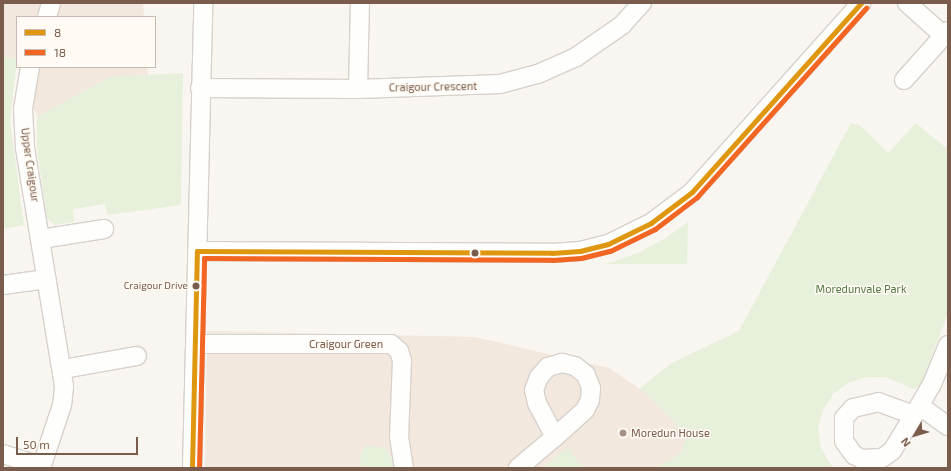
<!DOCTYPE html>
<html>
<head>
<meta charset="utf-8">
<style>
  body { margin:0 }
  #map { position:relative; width:951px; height:471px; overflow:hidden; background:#f9f5f0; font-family:"Exo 2",sans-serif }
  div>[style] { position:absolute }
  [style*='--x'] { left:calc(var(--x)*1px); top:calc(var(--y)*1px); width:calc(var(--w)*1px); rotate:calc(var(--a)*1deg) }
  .residential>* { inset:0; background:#f2e8de }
  .green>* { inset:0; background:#e7f0db }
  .roads { filter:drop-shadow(1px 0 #d7d1cb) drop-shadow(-1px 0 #d7d1cb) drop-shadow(0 1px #d7d1cb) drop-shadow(0 -1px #d7d1cb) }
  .minor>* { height:18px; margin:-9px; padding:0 9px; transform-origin:9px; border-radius:9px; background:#fefefd }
  .bus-1>* { height:5px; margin:-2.5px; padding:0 2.5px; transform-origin:2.5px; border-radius:2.5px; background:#de970f }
  .bus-2>* { height:5px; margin:-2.5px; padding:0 2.5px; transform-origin:2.5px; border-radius:2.5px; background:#f26522 }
  .dots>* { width:11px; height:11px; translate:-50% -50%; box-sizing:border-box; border:2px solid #fffaf3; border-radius:50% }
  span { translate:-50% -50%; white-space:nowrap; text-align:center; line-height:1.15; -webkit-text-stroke:3px #fffaf3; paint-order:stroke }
  .bus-label { font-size:10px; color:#7a5c4d }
  .right { translate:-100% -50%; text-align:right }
  .street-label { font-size:11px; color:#7a5c4d }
  .park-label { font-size:11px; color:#537a41 }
  .poi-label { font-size:11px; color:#7a5c4d }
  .left { translate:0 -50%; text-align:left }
  .frame { position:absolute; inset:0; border:4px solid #7a5c4d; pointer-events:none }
  .legend { position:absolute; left:16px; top:16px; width:140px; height:52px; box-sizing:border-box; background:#fffaf3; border:1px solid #cabbb1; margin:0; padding:5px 7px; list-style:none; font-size:12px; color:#7a5c4d }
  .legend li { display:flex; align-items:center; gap:8px; height:20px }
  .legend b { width:20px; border:1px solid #cabbb1 }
  .north { position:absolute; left:895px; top:415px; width:40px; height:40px; -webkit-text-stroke:3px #fffaf3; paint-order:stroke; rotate:232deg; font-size:11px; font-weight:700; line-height:16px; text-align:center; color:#7a5c4d }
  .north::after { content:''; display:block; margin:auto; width:14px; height:18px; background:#7a5c4d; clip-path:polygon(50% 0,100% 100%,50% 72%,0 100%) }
  .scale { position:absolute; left:16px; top:437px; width:122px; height:18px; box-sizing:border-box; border:2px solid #7a5c4d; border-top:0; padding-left:5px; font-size:12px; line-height:14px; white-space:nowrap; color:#7a5c4d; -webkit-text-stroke:3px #fffaf3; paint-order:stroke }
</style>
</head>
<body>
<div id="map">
  <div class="residential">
    <i style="clip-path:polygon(3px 3px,143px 3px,144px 17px,17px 17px,17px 58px,3px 57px)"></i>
    <i style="clip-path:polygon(21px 67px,147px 67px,148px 75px,110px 77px,37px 117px)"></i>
    <i style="clip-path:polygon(207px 331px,475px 337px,609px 368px,704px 432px,670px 468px,205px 468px)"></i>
  </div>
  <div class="green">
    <i style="clip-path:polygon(3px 57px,17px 58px,10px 121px,24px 225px,3px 229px)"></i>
    <i style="clip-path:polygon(183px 73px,181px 205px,108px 215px,105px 204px,73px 209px,74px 222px,55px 225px,50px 221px,47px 218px,37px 149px,37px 117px,110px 77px)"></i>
    <i style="clip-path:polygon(851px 123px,861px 126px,888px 153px,916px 123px,945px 147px,948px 144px,948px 313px,921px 384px,913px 389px,886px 377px,867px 377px,850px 382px,833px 394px,823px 410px,818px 428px,821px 448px,833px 468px,653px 468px,669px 461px,681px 452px,686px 439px,676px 424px,640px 388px,672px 363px,739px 331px)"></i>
    <i style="clip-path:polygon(688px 222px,687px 264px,607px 264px,640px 252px,666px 238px)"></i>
    <i style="clip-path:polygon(368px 445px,384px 448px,389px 453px,395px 468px,360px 468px,361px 452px)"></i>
    <i style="clip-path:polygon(567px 448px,585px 468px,542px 468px)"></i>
  </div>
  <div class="roads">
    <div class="minor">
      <i style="--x:907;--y:3;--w:50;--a:41.7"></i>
      <i style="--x:47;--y:17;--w:15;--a:-74"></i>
      <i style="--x:30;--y:67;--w:43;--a:99.5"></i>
      <i style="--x:23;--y:109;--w:39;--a:87"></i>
      <i style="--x:25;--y:148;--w:242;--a:80.7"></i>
      <i style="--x:64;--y:387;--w:18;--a:96"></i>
      <i style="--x:62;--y:405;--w:66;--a:108.4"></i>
      <i style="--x:904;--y:80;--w:66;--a:-48.1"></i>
      <i style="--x:200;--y:88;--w:158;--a:0.4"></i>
      <i style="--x:358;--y:89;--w:142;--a:-2"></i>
      <i style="--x:500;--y:84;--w:39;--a:-15"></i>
      <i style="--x:538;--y:74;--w:42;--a:-24.1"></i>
      <i style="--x:576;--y:57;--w:56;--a:-34.8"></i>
      <i style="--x:622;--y:25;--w:30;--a:-48"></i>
      <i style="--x:358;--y:89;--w:86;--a:-88.7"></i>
      <i style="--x:41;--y:239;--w:64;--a:-9"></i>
      <i style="--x:197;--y:251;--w:355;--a:0.3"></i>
      <i style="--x:552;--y:253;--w:28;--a:-4"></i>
      <i style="--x:580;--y:251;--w:29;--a:-14"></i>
      <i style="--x:608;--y:244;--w:48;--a:-26"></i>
      <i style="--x:651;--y:223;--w:51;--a:-37.1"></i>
      <i style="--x:692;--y:192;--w:254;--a:-48.2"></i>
      <i style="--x:3;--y:285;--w:44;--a:-7.8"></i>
      <i style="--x:196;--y:344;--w:195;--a:0"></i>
      <i style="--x:391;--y:344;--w:11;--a:41"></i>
      <i style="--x:399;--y:351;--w:9;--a:72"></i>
      <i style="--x:402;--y:360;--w:77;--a:92.2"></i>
      <i style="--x:399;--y:437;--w:31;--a:81"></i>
      <i style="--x:562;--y:363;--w:13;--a:13"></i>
      <i style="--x:575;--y:366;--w:14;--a:39"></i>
      <i style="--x:586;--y:375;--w:14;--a:69"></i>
      <i style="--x:591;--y:388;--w:12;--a:95"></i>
      <i style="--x:590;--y:400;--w:11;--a:117"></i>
      <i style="--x:585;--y:410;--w:40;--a:138"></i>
      <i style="--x:555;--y:437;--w:38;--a:-118"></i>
      <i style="--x:537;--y:403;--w:13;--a:-103"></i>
      <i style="--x:534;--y:390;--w:14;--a:-69"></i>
      <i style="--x:539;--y:377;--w:13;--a:-48"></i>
      <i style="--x:548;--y:367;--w:15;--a:-16"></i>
      <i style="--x:63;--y:369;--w:75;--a:-10"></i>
      <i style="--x:878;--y:402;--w:38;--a:20"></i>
      <i style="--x:914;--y:415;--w:42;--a:121.4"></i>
      <i style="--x:892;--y:451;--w:12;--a:145"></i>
      <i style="--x:882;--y:458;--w:20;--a:177"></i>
      <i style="--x:862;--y:459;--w:9;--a:-153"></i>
      <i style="--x:854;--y:455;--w:17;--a:-126"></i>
      <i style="--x:844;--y:441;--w:23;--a:-90"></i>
      <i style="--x:844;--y:418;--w:13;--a:-48"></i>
      <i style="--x:853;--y:408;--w:26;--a:-13"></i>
      <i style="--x:920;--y:406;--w:34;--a:36"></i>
      <i style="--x:914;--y:415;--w:36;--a:-60"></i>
      <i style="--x:932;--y:384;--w:42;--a:-67.7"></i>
      <i style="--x:3;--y:454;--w:40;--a:18"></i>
      <i style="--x:192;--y:468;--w:465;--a:-88.6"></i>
      <i style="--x:518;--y:468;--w:48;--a:-40"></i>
    </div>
  </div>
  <div class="bus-1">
    <i style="--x:192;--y:468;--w:217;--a:-88.7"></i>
    <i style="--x:197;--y:251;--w:355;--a:0.3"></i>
    <i style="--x:552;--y:253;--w:28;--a:-4"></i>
    <i style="--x:580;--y:251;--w:29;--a:-14"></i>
    <i style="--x:608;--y:244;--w:48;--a:-26"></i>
    <i style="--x:651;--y:223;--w:51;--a:-37.1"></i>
    <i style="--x:692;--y:192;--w:254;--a:-48.2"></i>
  </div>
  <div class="bus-2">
    <i style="--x:199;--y:468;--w:210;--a:-88.6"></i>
    <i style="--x:204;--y:258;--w:348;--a:0.3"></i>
    <i style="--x:552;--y:260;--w:29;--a:-4"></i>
    <i style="--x:581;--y:258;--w:30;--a:-14"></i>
    <i style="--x:610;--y:251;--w:50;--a:-26.1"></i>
    <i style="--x:655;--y:229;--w:53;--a:-37.3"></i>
    <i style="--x:697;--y:197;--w:254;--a:-48.2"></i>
  </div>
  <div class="dots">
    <i style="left:475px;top:253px;background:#7a5c4d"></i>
    <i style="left:196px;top:286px;background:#7a5c4d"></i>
    <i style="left:623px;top:433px;background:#a69286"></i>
  </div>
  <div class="bus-label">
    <span class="right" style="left:188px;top:286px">Craigour Drive</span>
  </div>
  <div class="street-label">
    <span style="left:433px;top:87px;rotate:-1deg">Craigour Crescent</span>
    <span style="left:30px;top:165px;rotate:82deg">Upper Craigour</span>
    <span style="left:346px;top:344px">Craigour Green</span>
  </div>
  <div class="park-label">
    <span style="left:861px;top:289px">Moredunvale Park</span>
  </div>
  <div class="poi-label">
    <span class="left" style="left:631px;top:433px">Moredun House</span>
  </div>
  <div class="frame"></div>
  <ul class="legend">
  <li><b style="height:5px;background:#de970f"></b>8</li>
  <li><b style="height:5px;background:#f26522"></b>18</li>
  </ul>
  <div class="north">N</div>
  <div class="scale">50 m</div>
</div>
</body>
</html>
